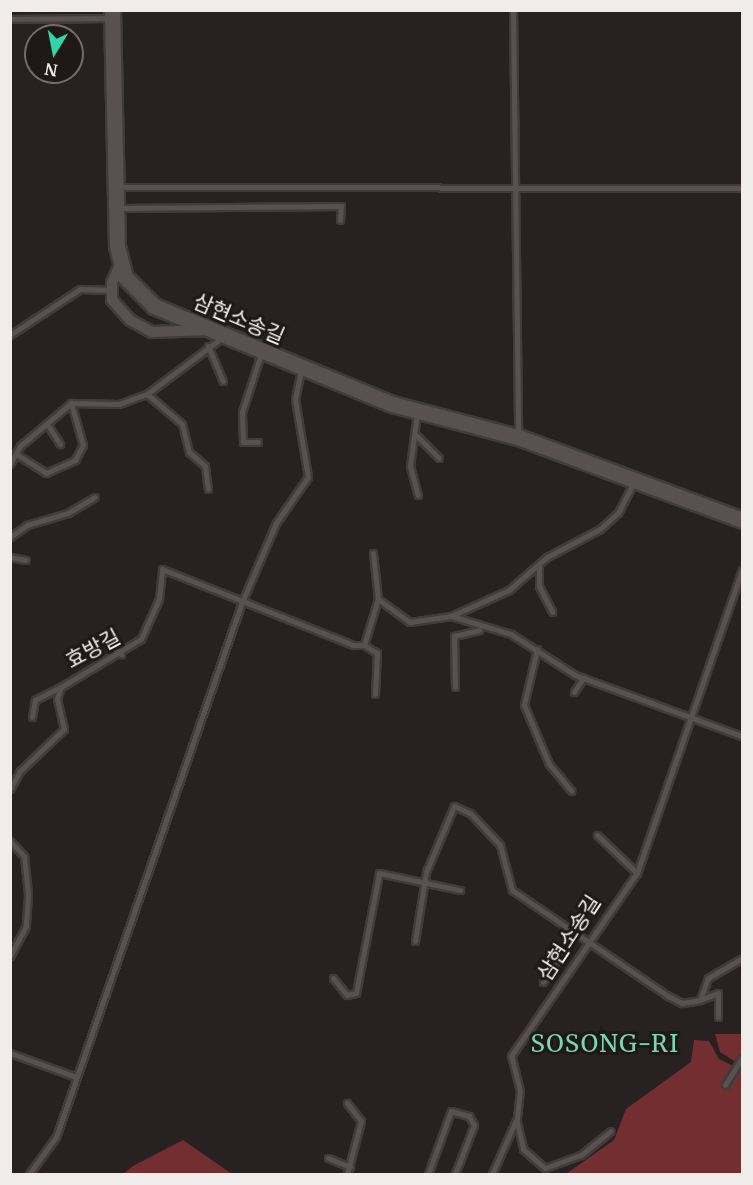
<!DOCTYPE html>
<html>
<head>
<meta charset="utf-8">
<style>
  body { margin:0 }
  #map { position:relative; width:753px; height:1185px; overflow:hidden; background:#282121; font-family:Merriweather,"Noto Sans KR",serif }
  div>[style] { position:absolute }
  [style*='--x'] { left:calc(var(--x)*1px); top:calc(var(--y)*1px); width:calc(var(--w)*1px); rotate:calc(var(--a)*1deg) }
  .green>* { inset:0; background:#732e32 }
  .roads { filter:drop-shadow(2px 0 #413c3c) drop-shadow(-2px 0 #413c3c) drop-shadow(0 2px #413c3c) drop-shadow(0 -2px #413c3c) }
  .lane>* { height:5px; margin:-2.5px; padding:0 2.5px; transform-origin:2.5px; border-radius:2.5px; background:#585150 }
  .street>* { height:10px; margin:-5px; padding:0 5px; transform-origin:5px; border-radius:5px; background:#585150 }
  .secondary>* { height:15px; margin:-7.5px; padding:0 7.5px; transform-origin:7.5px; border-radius:7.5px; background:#585150 }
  span { translate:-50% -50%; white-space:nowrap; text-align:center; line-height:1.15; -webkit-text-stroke:6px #1e1817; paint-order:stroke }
  .street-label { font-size:21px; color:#f0ecec }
  .quarter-label { font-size:24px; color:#79d5b5; letter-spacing:1.5px }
  .frame { position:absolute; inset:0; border:12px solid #f0ecec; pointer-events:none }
  .north { position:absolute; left:24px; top:24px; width:60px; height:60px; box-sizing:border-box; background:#1e1817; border:2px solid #726d6c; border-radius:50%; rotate:190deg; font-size:16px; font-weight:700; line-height:24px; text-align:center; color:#f0ecec }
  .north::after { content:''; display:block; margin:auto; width:21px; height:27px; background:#33d4a8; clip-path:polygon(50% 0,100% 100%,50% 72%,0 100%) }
</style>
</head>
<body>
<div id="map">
  <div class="green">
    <i style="clip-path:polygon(715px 1034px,742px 1034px,742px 1066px,720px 1052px)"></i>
    <i style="clip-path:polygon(694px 1040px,709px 1041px,719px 1059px,742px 1070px,742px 1174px,566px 1174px,614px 1140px,626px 1109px,691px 1062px)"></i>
    <i style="clip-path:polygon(183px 1140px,232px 1174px,123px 1174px,133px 1166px)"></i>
  </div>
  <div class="roads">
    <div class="lane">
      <i style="--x:513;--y:10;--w:425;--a:89.3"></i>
      <i style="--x:10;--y:19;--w:101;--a:-0.6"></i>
      <i style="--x:118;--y:187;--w:624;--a:0.09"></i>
      <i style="--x:119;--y:208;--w:222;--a:-0.5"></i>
      <i style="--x:341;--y:206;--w:14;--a:94"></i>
      <i style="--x:10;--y:335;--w:84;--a:-33.3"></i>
      <i style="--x:80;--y:289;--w:31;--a:2"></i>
      <i style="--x:208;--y:346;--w:38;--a:67"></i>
      <i style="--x:147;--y:394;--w:46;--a:40.6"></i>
      <i style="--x:182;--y:424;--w:29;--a:76"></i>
      <i style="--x:189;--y:452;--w:21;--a:41"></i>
      <i style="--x:205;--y:466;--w:23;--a:83"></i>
      <i style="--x:417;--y:413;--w:53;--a:97.5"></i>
      <i style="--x:410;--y:466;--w:30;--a:75"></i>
      <i style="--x:47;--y:424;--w:24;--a:57"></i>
      <i style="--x:417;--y:436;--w:31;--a:45"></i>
      <i style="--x:258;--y:442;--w:15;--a:180"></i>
      <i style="--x:243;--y:442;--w:30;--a:-92"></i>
      <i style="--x:242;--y:412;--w:61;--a:-71.9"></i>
      <i style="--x:16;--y:454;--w:36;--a:32"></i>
      <i style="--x:46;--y:473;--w:32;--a:-24"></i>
      <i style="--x:75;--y:460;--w:17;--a:-62"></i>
      <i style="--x:83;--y:445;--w:44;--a:-105.9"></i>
      <i style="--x:10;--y:464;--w:21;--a:-61"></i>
      <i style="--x:20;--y:446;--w:67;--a:-40.1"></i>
      <i style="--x:71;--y:403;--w:48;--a:1.2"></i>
      <i style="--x:119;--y:404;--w:30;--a:-20"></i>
      <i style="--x:147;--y:394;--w:95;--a:-36.9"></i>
      <i style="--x:10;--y:537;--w:21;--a:-35"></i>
      <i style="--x:27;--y:525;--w:43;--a:-16.3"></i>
      <i style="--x:68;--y:513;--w:31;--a:-31"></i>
      <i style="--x:373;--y:553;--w:46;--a:83.8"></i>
      <i style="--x:10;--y:557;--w:16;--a:11"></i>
      <i style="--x:539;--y:565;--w:21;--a:90"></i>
      <i style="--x:539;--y:586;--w:29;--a:63"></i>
      <i style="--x:451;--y:616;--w:64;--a:-24.1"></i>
      <i style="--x:509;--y:590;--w:50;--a:-41"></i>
      <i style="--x:547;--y:557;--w:60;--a:-27.8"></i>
      <i style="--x:600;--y:529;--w:24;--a:-42"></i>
      <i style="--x:618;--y:513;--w:36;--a:-63"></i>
      <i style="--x:109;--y:644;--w:16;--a:40"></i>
      <i style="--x:364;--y:645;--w:15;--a:32"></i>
      <i style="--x:377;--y:653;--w:41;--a:92.8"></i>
      <i style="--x:537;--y:649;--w:57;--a:103.1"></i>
      <i style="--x:524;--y:705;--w:64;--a:67"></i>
      <i style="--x:549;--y:764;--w:35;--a:50"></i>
      <i style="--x:455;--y:687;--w:51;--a:-91.1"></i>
      <i style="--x:454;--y:636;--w:26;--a:-13"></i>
      <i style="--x:574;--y:692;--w:17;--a:-57"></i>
      <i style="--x:32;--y:717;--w:17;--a:-80"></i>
      <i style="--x:35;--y:700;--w:28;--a:-27"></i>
      <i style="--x:10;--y:789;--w:21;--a:-61"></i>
      <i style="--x:20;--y:771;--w:61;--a:-43.7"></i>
      <i style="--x:64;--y:729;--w:31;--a:-103"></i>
      <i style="--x:57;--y:699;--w:13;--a:-72"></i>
      <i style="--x:61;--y:687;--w:93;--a:-31"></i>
      <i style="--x:141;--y:639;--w:44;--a:-65.8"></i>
      <i style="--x:159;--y:599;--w:30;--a:-84"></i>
      <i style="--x:162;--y:569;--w:206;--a:21.7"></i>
      <i style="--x:353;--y:645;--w:11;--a:0"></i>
      <i style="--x:364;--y:645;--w:48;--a:-73.1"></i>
      <i style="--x:378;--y:599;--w:39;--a:36"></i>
      <i style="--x:410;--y:622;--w:41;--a:-8.3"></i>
      <i style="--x:451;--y:616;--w:63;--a:16.7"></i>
      <i style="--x:511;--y:634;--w:76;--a:32.6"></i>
      <i style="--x:575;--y:675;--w:178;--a:20.1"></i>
      <i style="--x:597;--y:835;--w:55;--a:43.5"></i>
      <i style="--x:10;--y:841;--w:21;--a:47"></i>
      <i style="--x:24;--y:856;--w:39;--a:84"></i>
      <i style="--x:28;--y:895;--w:31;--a:94"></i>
      <i style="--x:26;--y:926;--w:34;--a:118"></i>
      <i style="--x:415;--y:941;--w:70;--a:-80.9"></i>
      <i style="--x:426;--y:872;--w:72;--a:-67"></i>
      <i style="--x:454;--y:806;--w:17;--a:24"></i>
      <i style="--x:470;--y:813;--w:44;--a:46.8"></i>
      <i style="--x:500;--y:845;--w:47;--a:75.1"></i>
      <i style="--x:512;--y:890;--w:189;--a:34.2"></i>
      <i style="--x:668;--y:996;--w:16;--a:27"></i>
      <i style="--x:682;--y:1003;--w:18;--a:-9"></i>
      <i style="--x:700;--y:1000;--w:23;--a:-70"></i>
      <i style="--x:708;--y:978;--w:39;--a:-30"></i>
      <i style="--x:333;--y:978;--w:22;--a:51"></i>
      <i style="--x:347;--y:995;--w:9;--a:-13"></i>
      <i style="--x:356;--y:993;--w:122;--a:-79.1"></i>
      <i style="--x:379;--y:873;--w:83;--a:11.9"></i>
      <i style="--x:543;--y:982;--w:57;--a:-58"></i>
      <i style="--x:700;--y:1000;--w:19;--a:-21"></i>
      <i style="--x:718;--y:993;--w:24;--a:90"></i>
      <i style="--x:10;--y:1053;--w:70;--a:20"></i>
      <i style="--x:725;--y:1085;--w:32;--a:-58"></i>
      <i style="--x:517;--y:1122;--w:28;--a:77"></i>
      <i style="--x:523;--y:1149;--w:29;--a:41"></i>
      <i style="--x:545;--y:1168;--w:38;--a:-20"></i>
      <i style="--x:581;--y:1155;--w:38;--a:-39"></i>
      <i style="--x:328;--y:1158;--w:24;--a:22"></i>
      <i style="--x:29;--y:1174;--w:46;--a:-53.9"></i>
      <i style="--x:56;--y:1137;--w:566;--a:-70.83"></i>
      <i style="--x:242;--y:602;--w:86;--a:-66.7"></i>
      <i style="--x:276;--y:523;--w:56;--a:-55.2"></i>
      <i style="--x:308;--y:477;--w:79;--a:-99.5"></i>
      <i style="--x:295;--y:399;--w:33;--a:-78"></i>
      <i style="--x:347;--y:1174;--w:55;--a:-75.2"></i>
      <i style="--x:361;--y:1121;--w:23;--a:-128"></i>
      <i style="--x:428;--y:1174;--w:67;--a:-69.9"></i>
      <i style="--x:451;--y:1111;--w:19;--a:16"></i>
      <i style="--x:469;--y:1116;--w:10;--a:61"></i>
      <i style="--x:474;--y:1125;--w:53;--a:111.2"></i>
      <i style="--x:492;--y:1174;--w:61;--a:-65.9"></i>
      <i style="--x:517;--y:1118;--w:27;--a:-84"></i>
      <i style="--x:520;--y:1091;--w:36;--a:-104"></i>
      <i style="--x:511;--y:1056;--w:222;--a:-55.5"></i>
      <i style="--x:637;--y:873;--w:321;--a:-70.9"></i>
    </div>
    <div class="street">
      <i style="--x:120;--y:265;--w:20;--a:114"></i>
      <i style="--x:112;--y:283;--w:17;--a:90"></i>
      <i style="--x:112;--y:300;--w:27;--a:48"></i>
      <i style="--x:130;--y:320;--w:25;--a:29"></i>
      <i style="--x:152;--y:332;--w:58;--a:-2"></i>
    </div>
    <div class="secondary">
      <i style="--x:112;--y:10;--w:236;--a:88.8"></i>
      <i style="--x:117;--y:246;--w:32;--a:76"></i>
      <i style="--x:125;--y:277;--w:41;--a:45"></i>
      <i style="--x:154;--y:306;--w:257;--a:22.4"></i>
      <i style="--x:392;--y:404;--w:130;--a:14.7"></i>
      <i style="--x:518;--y:437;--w:239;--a:20.3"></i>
    </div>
  </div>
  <div class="street-label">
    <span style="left:239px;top:319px;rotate:23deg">삼현소송길</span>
    <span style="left:93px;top:649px;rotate:-28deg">효방길</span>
    <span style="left:569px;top:938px;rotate:-57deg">삼현소송길</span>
  </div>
  <div class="quarter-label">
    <span style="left:605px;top:1044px">SOSONG-RI</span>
  </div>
  <div class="frame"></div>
  <div class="north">N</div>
</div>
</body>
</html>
